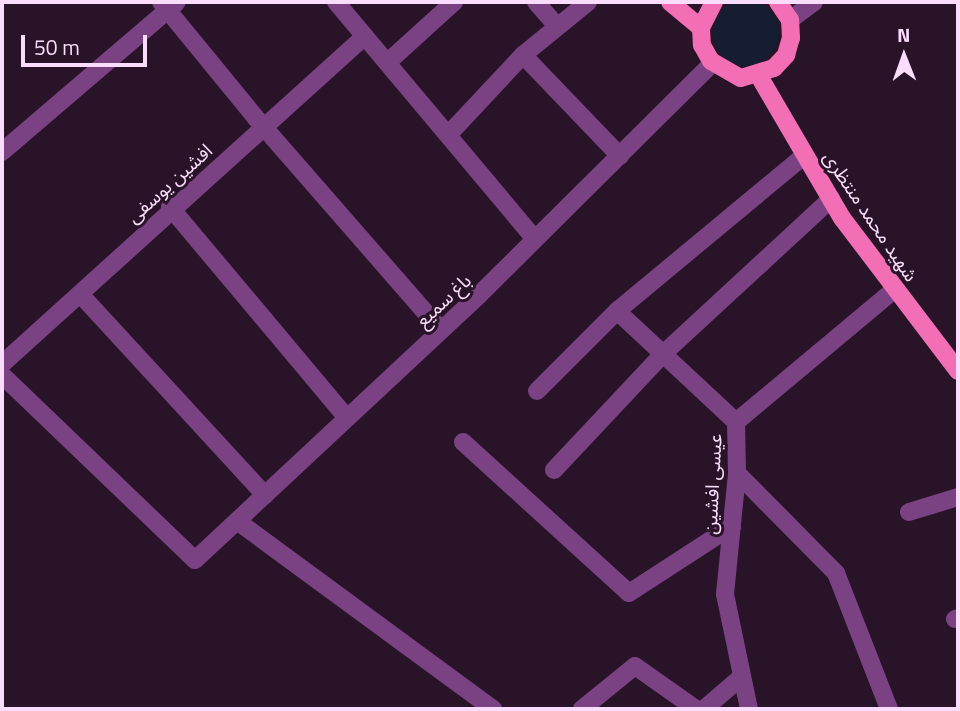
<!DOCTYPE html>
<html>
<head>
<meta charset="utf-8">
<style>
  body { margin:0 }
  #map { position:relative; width:960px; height:711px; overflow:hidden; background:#281328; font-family:"Titillium Web","Noto Sans Arabic",sans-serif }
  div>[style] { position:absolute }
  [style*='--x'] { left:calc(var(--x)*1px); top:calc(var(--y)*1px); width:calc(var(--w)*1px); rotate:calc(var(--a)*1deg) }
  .green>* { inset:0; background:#161c32 }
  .round { border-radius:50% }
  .minor>* { height:18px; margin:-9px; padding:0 9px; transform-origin:9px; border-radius:9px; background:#7b4283 }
  .major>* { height:18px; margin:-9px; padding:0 9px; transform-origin:9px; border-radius:9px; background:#f26eb5 }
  span { translate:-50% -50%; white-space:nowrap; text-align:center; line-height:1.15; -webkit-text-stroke:6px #281328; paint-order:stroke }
  .street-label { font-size:19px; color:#faddfc }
  .frame { position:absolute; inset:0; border:4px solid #faddfc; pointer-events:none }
  .north { position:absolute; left:869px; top:21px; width:70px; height:70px; -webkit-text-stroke:5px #281328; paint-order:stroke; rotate:359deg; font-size:19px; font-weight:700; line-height:28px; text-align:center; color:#faddfc }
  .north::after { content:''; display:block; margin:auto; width:24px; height:32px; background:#faddfc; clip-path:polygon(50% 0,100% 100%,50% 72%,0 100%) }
  .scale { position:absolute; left:21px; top:35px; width:126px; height:32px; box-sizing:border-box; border:4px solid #faddfc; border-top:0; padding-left:9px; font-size:21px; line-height:24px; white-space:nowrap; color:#faddfc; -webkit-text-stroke:5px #281328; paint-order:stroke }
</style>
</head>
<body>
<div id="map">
  <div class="green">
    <i class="round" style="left:713px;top:0;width:66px;height:66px"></i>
  </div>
  <div class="minor">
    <i style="--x:161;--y:2;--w:149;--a:50.7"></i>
    <i style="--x:255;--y:117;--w:283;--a:48.9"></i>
    <i style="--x:336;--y:2;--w:309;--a:50"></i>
    <i style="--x:536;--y:2;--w:32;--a:49"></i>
    <i style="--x:790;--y:20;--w:30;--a:-37"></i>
    <i style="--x:523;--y:55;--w:140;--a:46.2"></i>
    <i style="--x:389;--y:61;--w:88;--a:-42.2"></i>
    <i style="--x:449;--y:134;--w:108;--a:-46.9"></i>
    <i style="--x:523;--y:55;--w:84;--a:-39.2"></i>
    <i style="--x:2;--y:152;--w:230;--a:-40.6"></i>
    <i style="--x:170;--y:207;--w:275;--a:50"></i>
    <i style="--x:81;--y:295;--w:272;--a:47.4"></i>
    <i style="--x:617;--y:311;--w:163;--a:43"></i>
    <i style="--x:2;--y:364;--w:489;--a:-42.1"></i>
    <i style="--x:2;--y:375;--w:267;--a:43.8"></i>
    <i style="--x:195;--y:560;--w:388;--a:-43"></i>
    <i style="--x:479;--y:295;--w:330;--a:-44.8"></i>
    <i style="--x:537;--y:391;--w:113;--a:-45"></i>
    <i style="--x:617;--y:311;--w:244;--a:-39.7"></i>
    <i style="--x:463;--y:442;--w:224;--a:42.3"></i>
    <i style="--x:629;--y:593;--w:123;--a:-33"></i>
    <i style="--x:554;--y:470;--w:159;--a:-46.8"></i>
    <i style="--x:663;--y:354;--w:229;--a:-42.7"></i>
    <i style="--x:737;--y:473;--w:141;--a:45.3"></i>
    <i style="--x:836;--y:573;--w:146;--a:68.7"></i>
    <i style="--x:909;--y:512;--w:51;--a:-17"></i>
    <i style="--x:237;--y:521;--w:318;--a:36.3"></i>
    <i style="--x:955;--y:619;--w:3;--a:-18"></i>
    <i style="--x:582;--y:709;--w:68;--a:-39.1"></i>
    <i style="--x:635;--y:666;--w:75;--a:35.2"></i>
    <i style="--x:704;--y:709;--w:48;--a:-40.7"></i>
    <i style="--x:749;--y:709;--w:117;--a:-101.8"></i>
    <i style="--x:725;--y:594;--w:122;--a:-84.3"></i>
    <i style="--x:737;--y:473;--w:51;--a:-91.1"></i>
    <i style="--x:736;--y:422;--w:206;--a:-39.9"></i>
  </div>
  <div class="major">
    <i style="--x:670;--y:2;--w:40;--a:40"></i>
    <i style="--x:714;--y:2;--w:29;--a:117"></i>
    <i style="--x:701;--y:28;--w:17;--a:87"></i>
    <i style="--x:702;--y:45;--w:18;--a:61"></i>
    <i style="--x:711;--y:61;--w:34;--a:30"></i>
    <i style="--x:741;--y:78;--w:34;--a:-17"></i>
    <i style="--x:774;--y:68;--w:18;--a:-47"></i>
    <i style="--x:786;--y:55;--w:18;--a:-74"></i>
    <i style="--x:791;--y:38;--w:18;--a:-93"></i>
    <i style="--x:790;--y:20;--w:22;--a:-124"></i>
    <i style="--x:759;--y:76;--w:164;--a:59.7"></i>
    <i style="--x:842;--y:218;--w:192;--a:52.8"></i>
  </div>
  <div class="street-label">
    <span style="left:169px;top:183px;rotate:-42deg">افشین یوسفی</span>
    <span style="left:871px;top:216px;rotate:56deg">شهید محمد منتظری</span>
    <span style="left:443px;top:300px;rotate:-43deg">باغ سمیع</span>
    <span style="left:712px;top:484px;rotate:-87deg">عیسی افشین</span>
  </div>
  <div class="frame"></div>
  <div class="north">N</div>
  <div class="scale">50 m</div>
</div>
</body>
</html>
